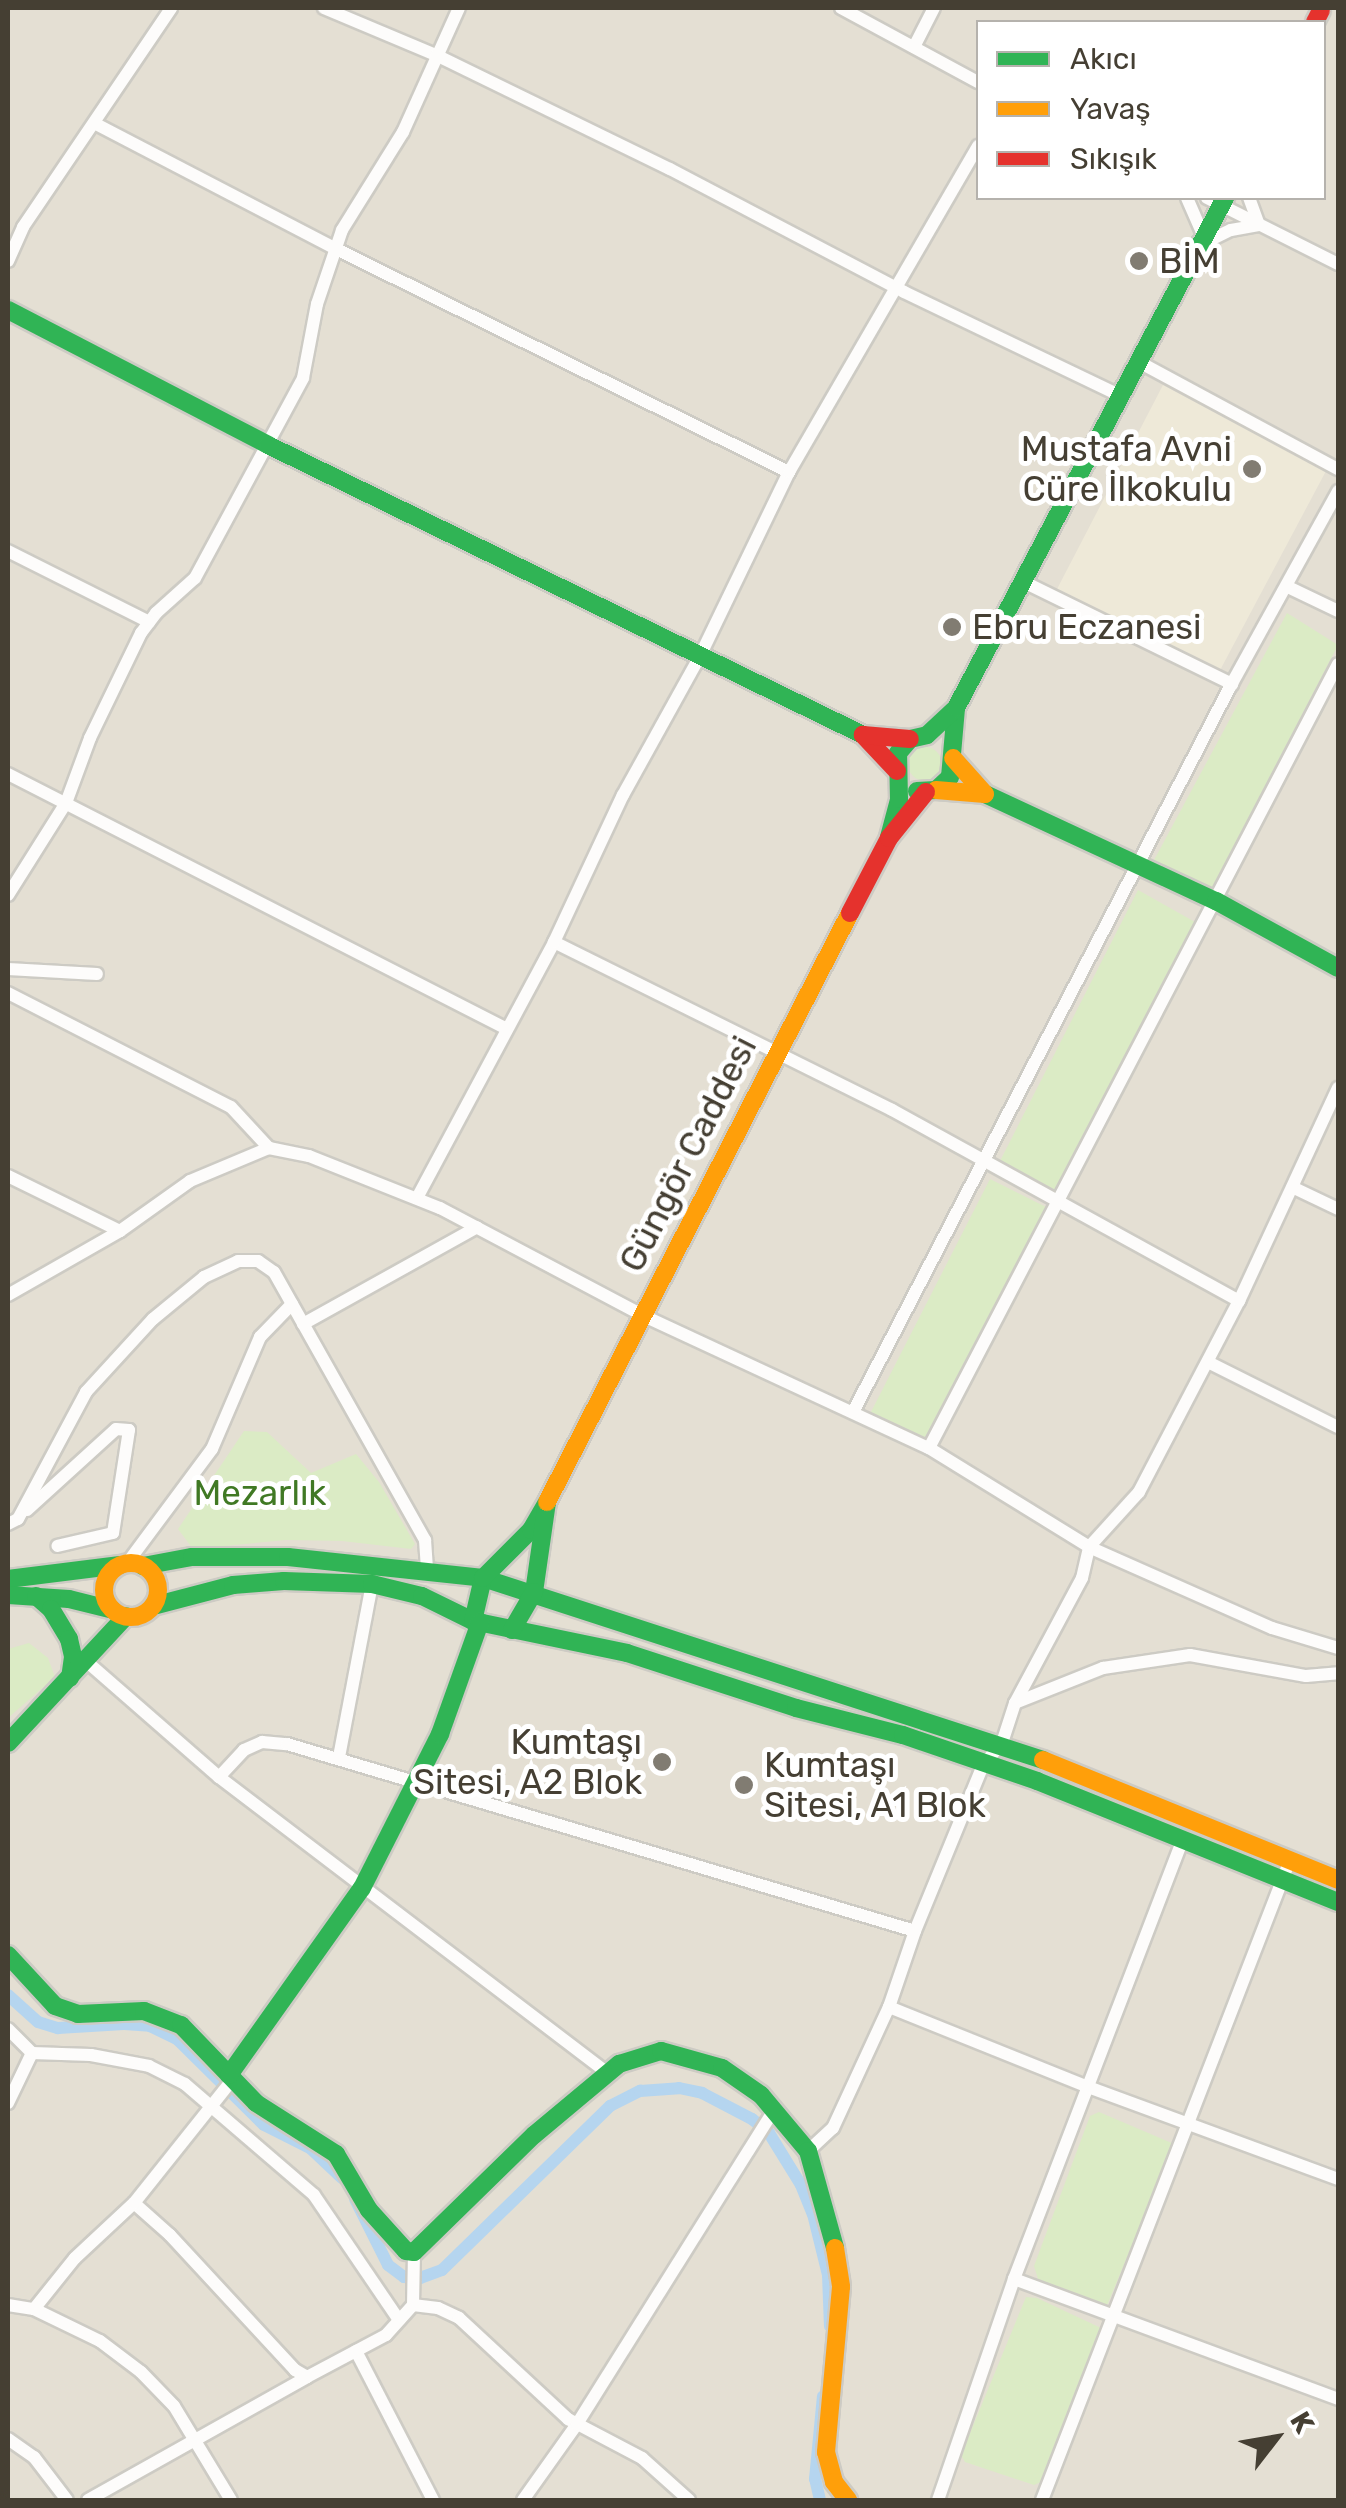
<!DOCTYPE html>
<html>
<head>
<meta charset="utf-8">
<style>
  body { margin:0 }
  #map { position:relative; width:1346px; height:2508px; overflow:hidden; background:#f0ede6; font-family:Rubik,sans-serif }
  div>[style] { position:absolute }
  [style*='--x'] { left:calc(var(--x)*1px); top:calc(var(--y)*1px); width:calc(var(--w)*1px); rotate:calc(var(--a)*1deg) }
  .residential>* { inset:0; background:#e4dfd3 }
  .education>* { inset:0; background:#eee9d8 }
  .green>* { inset:0; background:#dbebc5 }
  .round { border-radius:50% }
  .canal>* { height:12px; margin:-6px; padding:0 6px; transform-origin:6px; border-radius:6px; background:#b5d5ef }
  .roads { filter:drop-shadow(2px 0 #cdcbc4) drop-shadow(-2px 0 #cdcbc4) drop-shadow(0 2px #cdcbc4) drop-shadow(0 -2px #cdcbc4) }
  .street>* { height:12px; margin:-6px; padding:0 6px; transform-origin:6px; border-radius:6px; background:#fdfcfb }
  .fast>* { height:18px; margin:-9px; padding:0 9px; transform-origin:9px; border-radius:9px; background:#30b455 }
  .slow>* { height:18px; margin:-9px; padding:0 9px; transform-origin:9px; border-radius:9px; background:#ff9f0a }
  .slow>.ring { margin:-9px; padding:0; box-sizing:content-box; background:none; border:18px solid #ff9f0a; border-radius:50% }
  .jam>* { height:18px; margin:-9px; padding:0 9px; transform-origin:9px; border-radius:9px; background:#e5322d }
  .dots>* { width:28px; height:28px; translate:-50% -50%; box-sizing:border-box; border:5px solid #fff; border-radius:50% }
  span { translate:-50% -50%; white-space:nowrap; text-align:center; line-height:1.15; -webkit-text-stroke:10px #fff; paint-order:stroke }
  .poi-label { font-size:35px; color:#453f33 }
  .left { translate:0 -50%; text-align:left }
  .right { translate:-100% -50%; text-align:right }
  .street-label { font-size:35px; color:#453f33 }
  .park-label { font-size:35px; color:#407924 }
  .frame { position:absolute; inset:0; border:10px solid #453f33; pointer-events:none }
  .legend { position:absolute; left:976px; top:20px; width:350px; height:180px; box-sizing:border-box; background:#fff; border:2px solid #b5b2ad; margin:0; padding:12px 18px; list-style:none; font-size:30px; color:#453f33 }
  .legend li { display:flex; align-items:center; gap:20px; height:50px }
  .legend b { width:50px; border:2px solid #b5b2ad }
  .north { position:absolute; left:1226px; top:2388px; width:100px; height:100px; -webkit-text-stroke:8px #fff; paint-order:stroke; rotate:59deg; font-size:28px; font-weight:700; line-height:40px; text-align:center; color:#453f33 }
  .north::after { content:''; display:block; margin:auto; width:35px; height:45px; background:#453f33; clip-path:polygon(50% 0,100% 100%,50% 72%,0 100%) }
</style>
</head>
<body>
<div id="map">
  <div class="residential">
    <i style="clip-path:polygon(evenodd,8px 8px,1338px 8px,1338px 2500px,8px 2500px,8px 8px,978px 22px,1324px 22px,1324px 198px,978px 198px,978px 22px)"></i>
  </div>
  <div class="education">
    <i style="clip-path:polygon(1163px 385px,1326px 471px,1218px 674px,1056px 591px)"></i>
  </div>
  <div class="green">
    <i style="clip-path:polygon(1287px 613px,1338px 645px,1212px 890px,1153px 862px)"></i>
    <i class="round" style="left:908px;top:747px;width:34px;height:34px"></i>
    <i style="clip-path:polygon(1138px 890px,1195px 922px,1055px 1190px,1000px 1161px)"></i>
    <i style="clip-path:polygon(990px 1179px,1046px 1207px,925px 1438px,871px 1412px)"></i>
    <i style="clip-path:polygon(244px 1431px,267px 1432px,311px 1473px,356px 1454px,379px 1482px,415px 1544px,411px 1549px,342px 1541px,286px 1540px,193px 1549px,178px 1529px)"></i>
    <i style="clip-path:polygon(29px 1643px,48px 1658px,55px 1677px,8px 1718px,8px 1649px)"></i>
    <i style="clip-path:polygon(1099px 2112px,1174px 2144px,1106px 2308px,1038px 2279px,1034px 2266px,1090px 2116px)"></i>
    <i style="clip-path:polygon(1026px 2297px,1037px 2298px,1101px 2328px,1041px 2482px,1034px 2485px,965px 2462px,961px 2455px)"></i>
  </div>
  <div class="canal">
    <i style="--x:8;--y:1995;--w:40;--a:42"></i>
    <i style="--x:38;--y:2022;--w:21;--a:17"></i>
    <i style="--x:58;--y:2028;--w:66;--a:-3.5"></i>
    <i style="--x:124;--y:2024;--w:26;--a:4"></i>
    <i style="--x:150;--y:2026;--w:30;--a:26"></i>
    <i style="--x:177;--y:2039;--w:122;--a:44.7"></i>
    <i style="--x:264;--y:2125;--w:51;--a:26.6"></i>
    <i style="--x:310;--y:2148;--w:44;--a:43.2"></i>
    <i style="--x:355;--y:2199;--w:74;--a:63.4"></i>
    <i style="--x:388;--y:2265;--w:20;--a:37"></i>
    <i style="--x:404;--y:2277;--w:16;--a:4"></i>
    <i style="--x:420;--y:2278;--w:23;--a:-20"></i>
    <i style="--x:442;--y:2270;--w:235;--a:-44.3"></i>
    <i style="--x:610;--y:2106;--w:34;--a:-27"></i>
    <i style="--x:640;--y:2091;--w:39;--a:-4"></i>
    <i style="--x:679;--y:2088;--w:24;--a:12"></i>
    <i style="--x:702;--y:2093;--w:56;--a:27.5"></i>
    <i style="--x:752;--y:2119;--w:22;--a:39"></i>
    <i style="--x:769;--y:2133;--w:61;--a:58.4"></i>
    <i style="--x:801;--y:2185;--w:31;--a:68"></i>
    <i style="--x:813;--y:2214;--w:63;--a:76.2"></i>
    <i style="--x:828;--y:2275;--w:51;--a:87.8"></i>
    <i style="--x:820;--y:2500;--w:22;--a:-103"></i>
    <i style="--x:815;--y:2479;--w:83;--a:-84.5"></i>
  </div>
  <div class="roads">
    <div class="street">
      <i style="--x:324;--y:8;--w:121;--a:22.8"></i>
      <i style="--x:436;--y:55;--w:260;--a:26"></i>
      <i style="--x:670;--y:169;--w:264;--a:27.7"></i>
      <i style="--x:904;--y:292;--w:241;--a:25.6"></i>
      <i style="--x:841;--y:8;--w:156;--a:28.4"></i>
      <i style="--x:914;--y:47;--w:44;--a:-62.9"></i>
      <i style="--x:96;--y:124;--w:271;--a:27.5"></i>
      <i style="--x:336;--y:249;--w:505;--a:26.21"></i>
      <i style="--x:1187;--y:198;--w:43;--a:66.4"></i>
      <i style="--x:1207;--y:198;--w:147;--a:26.7"></i>
      <i style="--x:1202;--y:244;--w:32;--a:-26"></i>
      <i style="--x:1231;--y:230;--w:28;--a:-10"></i>
      <i style="--x:1259;--y:225;--w:29;--a:-110"></i>
      <i style="--x:8;--y:261;--w:37;--a:-66"></i>
      <i style="--x:23;--y:227;--w:264;--a:-55.9"></i>
      <i style="--x:1139;--y:362;--w:226;--a:28.3"></i>
      <i style="--x:8;--y:551;--w:158;--a:26.7"></i>
      <i style="--x:1024;--y:582;--w:232;--a:26.1"></i>
      <i style="--x:1288;--y:587;--w:55;--a:25.6"></i>
      <i style="--x:8;--y:774;--w:558;--a:27.07"></i>
      <i style="--x:8;--y:895;--w:109;--a:-57.8"></i>
      <i style="--x:66;--y:803;--w:69;--a:-69.7"></i>
      <i style="--x:90;--y:738;--w:117;--a:-64.1"></i>
      <i style="--x:141;--y:633;--w:25;--a:-53"></i>
      <i style="--x:156;--y:613;--w:52;--a:-41.9"></i>
      <i style="--x:195;--y:578;--w:227;--a:-61.6"></i>
      <i style="--x:303;--y:378;--w:75;--a:-79.3"></i>
      <i style="--x:317;--y:304;--w:78;--a:-71.3"></i>
      <i style="--x:342;--y:230;--w:115;--a:-58.1"></i>
      <i style="--x:403;--y:132;--w:136;--a:-65.7"></i>
      <i style="--x:554;--y:942;--w:377;--a:26.4"></i>
      <i style="--x:892;--y:1110;--w:396;--a:28.8"></i>
      <i style="--x:8;--y:969;--w:89;--a:3.2"></i>
      <i style="--x:8;--y:993;--w:250;--a:27.1"></i>
      <i style="--x:231;--y:1107;--w:56;--a:47.2"></i>
      <i style="--x:8;--y:1176;--w:125;--a:26.2"></i>
      <i style="--x:1294;--y:1188;--w:49;--a:25.5"></i>
      <i style="--x:417;--y:1198;--w:290;--a:-61.8"></i>
      <i style="--x:554;--y:942;--w:162;--a:-64.9"></i>
      <i style="--x:623;--y:795;--w:161;--a:-61"></i>
      <i style="--x:701;--y:654;--w:202;--a:-64.2"></i>
      <i style="--x:789;--y:472;--w:377;--a:-59.9"></i>
      <i style="--x:8;--y:1295;--w:129;--a:-29.7"></i>
      <i style="--x:120;--y:1231;--w:86;--a:-35.5"></i>
      <i style="--x:190;--y:1181;--w:86;--a:-22.7"></i>
      <i style="--x:269;--y:1148;--w:41;--a:11.3"></i>
      <i style="--x:309;--y:1156;--w:141;--a:21.7"></i>
      <i style="--x:440;--y:1208;--w:229;--a:27.9"></i>
      <i style="--x:642;--y:1315;--w:316;--a:24.9"></i>
      <i style="--x:929;--y:1448;--w:188;--a:31.7"></i>
      <i style="--x:1089;--y:1547;--w:200;--a:23.9"></i>
      <i style="--x:1272;--y:1628;--w:69;--a:16.9"></i>
      <i style="--x:303;--y:1324;--w:199;--a:-29.1"></i>
      <i style="--x:1208;--y:1362;--w:145;--a:26.6"></i>
      <i style="--x:853;--y:1412;--w:817;--a:-62.53"></i>
      <i style="--x:1230;--y:687;--w:224;--a:-61.1"></i>
      <i style="--x:929;--y:1448;--w:884;--a:-62.45"></i>
      <i style="--x:27;--y:1510;--w:120;--a:-42.3"></i>
      <i style="--x:116;--y:1429;--w:13;--a:4"></i>
      <i style="--x:129;--y:1430;--w:104;--a:98.8"></i>
      <i style="--x:113;--y:1533;--w:57;--a:166.9"></i>
      <i style="--x:8;--y:1524;--w:11;--a:-27"></i>
      <i style="--x:18;--y:1519;--w:144;--a:-61.8"></i>
      <i style="--x:86;--y:1392;--w:99;--a:-47.5"></i>
      <i style="--x:153;--y:1319;--w:66;--a:-39.5"></i>
      <i style="--x:204;--y:1277;--w:38;--a:-25"></i>
      <i style="--x:238;--y:1261;--w:20;--a:0"></i>
      <i style="--x:258;--y:1261;--w:19;--a:35"></i>
      <i style="--x:274;--y:1272;--w:308;--a:60.6"></i>
      <i style="--x:425;--y:1540;--w:30;--a:86"></i>
      <i style="--x:128;--y:1562;--w:141;--a:-53.4"></i>
      <i style="--x:212;--y:1449;--w:122;--a:-66.8"></i>
      <i style="--x:260;--y:1337;--w:46;--a:-45.9"></i>
      <i style="--x:86;--y:1661;--w:176;--a:41.1"></i>
      <i style="--x:219;--y:1777;--w:488;--a:37.3"></i>
      <i style="--x:1015;--y:1703;--w:95;--a:-21.7"></i>
      <i style="--x:1103;--y:1668;--w:88;--a:-8.5"></i>
      <i style="--x:1190;--y:1655;--w:118;--a:10.3"></i>
      <i style="--x:1306;--y:1676;--w:32;--a:-5"></i>
      <i style="--x:339;--y:1757;--w:176;--a:-79.2"></i>
      <i style="--x:219;--y:1777;--w:37;--a:-47"></i>
      <i style="--x:244;--y:1750;--w:20;--a:-24"></i>
      <i style="--x:262;--y:1742;--w:25;--a:5"></i>
      <i style="--x:287;--y:1744;--w:655;--a:16.58"></i>
      <i style="--x:889;--y:2007;--w:214;--a:21.9"></i>
      <i style="--x:1088;--y:2087;--w:266;--a:20.2"></i>
      <i style="--x:8;--y:2029;--w:34;--a:45"></i>
      <i style="--x:8;--y:2103;--w:55;--a:-64.4"></i>
      <i style="--x:32;--y:2053;--w:59;--a:1.9"></i>
      <i style="--x:91;--y:2055;--w:59;--a:10.7"></i>
      <i style="--x:149;--y:2066;--w:40;--a:26.6"></i>
      <i style="--x:185;--y:2084;--w:170;--a:40.7"></i>
      <i style="--x:314;--y:2195;--w:151;--a:55.8"></i>
      <i style="--x:808;--y:2151;--w:34;--a:-43"></i>
      <i style="--x:833;--y:2128;--w:133;--a:-65.2"></i>
      <i style="--x:889;--y:2007;--w:80;--a:-71.1"></i>
      <i style="--x:915;--y:1931;--w:179;--a:-67.7"></i>
      <i style="--x:983;--y:1765;--w:29;--a:-49"></i>
      <i style="--x:1002;--y:1743;--w:42;--a:-72"></i>
      <i style="--x:1015;--y:1703;--w:142;--a:-61.8"></i>
      <i style="--x:1082;--y:1578;--w:32;--a:-77"></i>
      <i style="--x:1089;--y:1547;--w:74;--a:-47.7"></i>
      <i style="--x:1139;--y:1492;--w:216;--a:-62.4"></i>
      <i style="--x:1239;--y:1301;--w:235;--a:-65.1"></i>
      <i style="--x:134;--y:2203;--w:48;--a:41.6"></i>
      <i style="--x:170;--y:2235;--w:184;--a:47.2"></i>
      <i style="--x:295;--y:2370;--w:14;--a:30"></i>
      <i style="--x:307;--y:2377;--w:89;--a:-28"></i>
      <i style="--x:386;--y:2335;--w:40;--a:-48"></i>
      <i style="--x:413;--y:2305;--w:53;--a:-88.9"></i>
      <i style="--x:1014;--y:2279;--w:346;--a:20.3"></i>
      <i style="--x:8;--y:2305;--w:26;--a:9"></i>
      <i style="--x:34;--y:2309;--w:73;--a:25.9"></i>
      <i style="--x:100;--y:2341;--w:51;--a:37.1"></i>
      <i style="--x:141;--y:2372;--w:47;--a:45.9"></i>
      <i style="--x:174;--y:2406;--w:110;--a:58.8"></i>
      <i style="--x:413;--y:2305;--w:25;--a:7"></i>
      <i style="--x:438;--y:2308;--w:23;--a:25"></i>
      <i style="--x:459;--y:2318;--w:149;--a:42.8"></i>
      <i style="--x:568;--y:2419;--w:84;--a:27.8"></i>
      <i style="--x:642;--y:2458;--w:63;--a:41.8"></i>
      <i style="--x:34;--y:2309;--w:65;--a:-51.2"></i>
      <i style="--x:75;--y:2258;--w:81;--a:-43"></i>
      <i style="--x:134;--y:2203;--w:159;--a:-51.4"></i>
      <i style="--x:356;--y:2351;--w:168;--a:62.7"></i>
      <i style="--x:8;--y:2439;--w:32;--a:35"></i>
      <i style="--x:34;--y:2457;--w:54;--a:52.5"></i>
      <i style="--x:88;--y:2500;--w:251;--a:-29.3"></i>
      <i style="--x:523;--y:2500;--w:93;--a:-54.6"></i>
      <i style="--x:577;--y:2424;--w:371;--a:-57.9"></i>
      <i style="--x:938;--y:2500;--w:234;--a:-71"></i>
      <i style="--x:1014;--y:2279;--w:472;--a:-69"></i>
      <i style="--x:1042;--y:2500;--w:686;--a:-68.82"></i>
    </div>
    <div class="fast">
      <i style="--x:8;--y:310;--w:293;--a:27.4"></i>
      <i style="--x:268;--y:445;--w:662;--a:25.98"></i>
      <i style="--x:917;--y:791;--w:19;--a:-3"></i>
      <i style="--x:936;--y:790;--w:19;--a:-43"></i>
      <i style="--x:950;--y:777;--w:69;--a:-85"></i>
      <i style="--x:985;--y:794;--w:255;--a:24.9"></i>
      <i style="--x:1216;--y:901;--w:139;--a:28.8"></i>
      <i style="--x:889;--y:837;--w:39;--a:-75"></i>
      <i style="--x:899;--y:799;--w:46;--a:-91.2"></i>
      <i style="--x:898;--y:753;--w:18;--a:-49"></i>
      <i style="--x:910;--y:739;--w:17;--a:-13"></i>
      <i style="--x:927;--y:735;--w:40;--a:-43"></i>
      <i style="--x:956;--y:708;--w:577;--a:-62.19"></i>
      <i style="--x:143;--y:1566;--w:50;--a:-10.4"></i>
      <i style="--x:192;--y:1557;--w:96;--a:0"></i>
      <i style="--x:288;--y:1557;--w:196;--a:6.1"></i>
      <i style="--x:483;--y:1578;--w:589;--a:18"></i>
      <i style="--x:8;--y:1579;--w:113;--a:-7.1"></i>
      <i style="--x:8;--y:1595;--w:61;--a:3.8"></i>
      <i style="--x:69;--y:1599;--w:45;--a:14"></i>
      <i style="--x:36;--y:1596;--w:20;--a:41"></i>
      <i style="--x:51;--y:1609;--w:35;--a:59"></i>
      <i style="--x:69;--y:1639;--w:18;--a:77"></i>
      <i style="--x:73;--y:1657;--w:21;--a:98"></i>
      <i style="--x:153;--y:1606;--w:83;--a:-14.7"></i>
      <i style="--x:233;--y:1585;--w:51;--a:-4.5"></i>
      <i style="--x:284;--y:1581;--w:88;--a:2"></i>
      <i style="--x:372;--y:1584;--w:51;--a:13.5"></i>
      <i style="--x:422;--y:1596;--w:57;--a:26.1"></i>
      <i style="--x:473;--y:1621;--w:157;--a:11.7"></i>
      <i style="--x:627;--y:1653;--w:178;--a:18"></i>
      <i style="--x:796;--y:1708;--w:110;--a:14.2"></i>
      <i style="--x:903;--y:1735;--w:142;--a:18.9"></i>
      <i style="--x:1037;--y:1781;--w:324;--a:21.9"></i>
      <i style="--x:473;--y:1621;--w:44;--a:-76.9"></i>
      <i style="--x:483;--y:1578;--w:68;--a:-45"></i>
      <i style="--x:531;--y:1530;--w:32;--a:-60"></i>
      <i style="--x:547;--y:1502;--w:91;--a:98.2"></i>
      <i style="--x:534;--y:1592;--w:44;--a:120.1"></i>
      <i style="--x:8;--y:1743;--w:173;--a:-47.1"></i>
      <i style="--x:8;--y:1955;--w:69;--a:47.3"></i>
      <i style="--x:55;--y:2006;--w:24;--a:19"></i>
      <i style="--x:78;--y:2014;--w:66;--a:-2.6"></i>
      <i style="--x:144;--y:2011;--w:40;--a:21"></i>
      <i style="--x:181;--y:2025;--w:108;--a:46.1"></i>
      <i style="--x:256;--y:2103;--w:95;--a:32.5"></i>
      <i style="--x:336;--y:2154;--w:65;--a:59.5"></i>
      <i style="--x:369;--y:2210;--w:55;--a:47.9"></i>
      <i style="--x:406;--y:2251;--w:8;--a:7"></i>
      <i style="--x:414;--y:2252;--w:168;--a:-44.3"></i>
      <i style="--x:534;--y:2135;--w:111;--a:-39.9"></i>
      <i style="--x:619;--y:2064;--w:44;--a:-17.2"></i>
      <i style="--x:661;--y:2051;--w:63;--a:15.6"></i>
      <i style="--x:722;--y:2068;--w:47;--a:34.7"></i>
      <i style="--x:761;--y:2095;--w:73;--a:50"></i>
      <i style="--x:808;--y:2151;--w:101;--a:74.4"></i>
      <i style="--x:229;--y:2075;--w:229;--a:-54.6"></i>
      <i style="--x:362;--y:1888;--w:173;--a:-63.1"></i>
      <i style="--x:440;--y:1734;--w:119;--a:-70.3"></i>
    </div>
    <div class="slow">
      <i style="--x:936;--y:790;--w:49;--a:4.7"></i>
      <i style="--x:985;--y:794;--w:48;--a:-131.6"></i>
      <i style="--x:547;--y:1502;--w:662;--a:-62.78"></i>
      <i class="ring" style="left:104px;top:1563px;width:36px;height:36px"></i>
      <i style="--x:1043;--y:1760;--w:318;--a:22.1"></i>
      <i style="--x:835;--y:2248;--w:39;--a:81"></i>
      <i style="--x:841;--y:2287;--w:166;--a:95.2"></i>
      <i style="--x:826;--y:2452;--w:31;--a:75"></i>
      <i style="--x:834;--y:2482;--w:23;--a:52"></i>
    </div>
    <div class="jam">
      <i style="--x:1315;--y:22;--w:13;--a:-63"></i>
      <i style="--x:897;--y:771;--w:50;--a:-133.4"></i>
      <i style="--x:863;--y:735;--w:47;--a:4.9"></i>
      <i style="--x:850;--y:913;--w:85;--a:-62.5"></i>
      <i style="--x:889;--y:838;--w:59;--a:-51.2"></i>
    </div>
  </div>
  <div class="dots">
    <i style="left:1139px;top:261px;background:#817c72"></i>
    <i style="left:1252px;top:469px;background:#817c72"></i>
    <i style="left:952px;top:627px;background:#817c72"></i>
    <i style="left:662px;top:1762px;background:#817c72"></i>
    <i style="left:744px;top:1785px;background:#817c72"></i>
  </div>
  <div class="poi-label">
    <span class="left" style="left:1159px;top:261px">BİM</span>
    <span class="right" style="left:1232px;top:469px">Mustafa Avni<br>Cüre İlkokulu</span>
    <span class="left" style="left:972px;top:627px">Ebru Eczanesi</span>
    <span class="right" style="left:642px;top:1762px">Kumtaşı<br>Sitesi, A2 Blok</span>
    <span class="left" style="left:764px;top:1785px">Kumtaşı<br>Sitesi, A1 Blok</span>
  </div>
  <div class="street-label">
    <span style="left:688px;top:1154px;rotate:-63deg">Güngör Caddesi</span>
  </div>
  <div class="park-label">
    <span style="left:260px;top:1493px">Mezarlık</span>
  </div>
  <div class="frame"></div>
  <ul class="legend">
  <li><b style="height:12px;background:#30b455"></b>Akıcı</li>
  <li><b style="height:12px;background:#ff9f0a"></b>Yavaş</li>
  <li><b style="height:12px;background:#e5322d"></b>Sıkışık</li>
  </ul>
  <div class="north">K</div>
</div>
</body>
</html>
